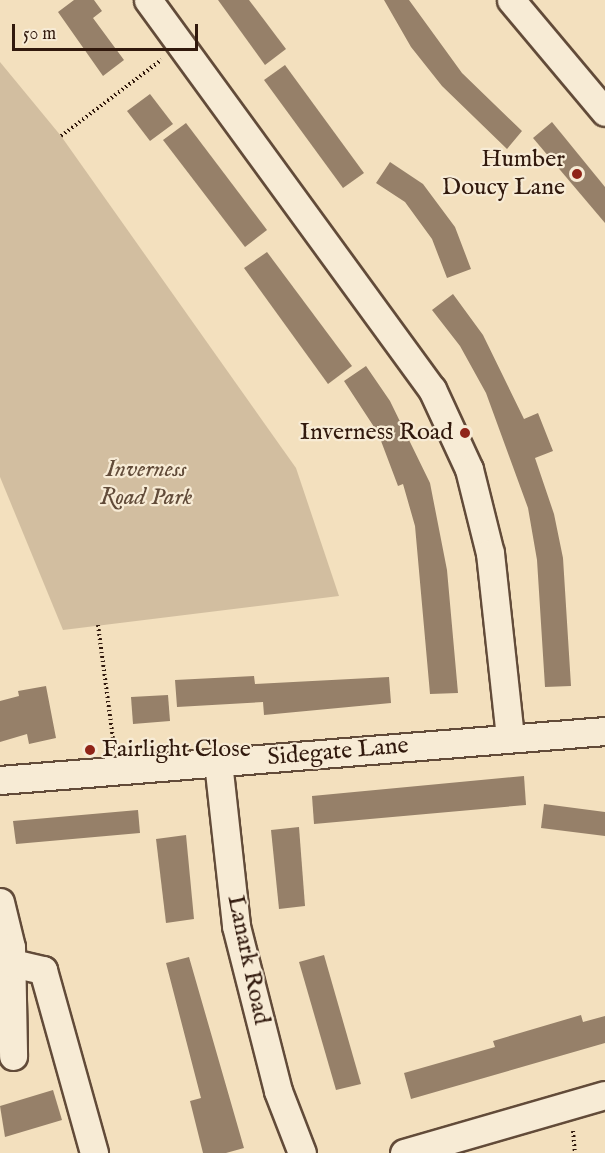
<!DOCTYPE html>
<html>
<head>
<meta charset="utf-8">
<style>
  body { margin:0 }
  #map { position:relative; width:605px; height:1153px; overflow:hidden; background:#f3e0be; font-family:"IM FELL English",serif }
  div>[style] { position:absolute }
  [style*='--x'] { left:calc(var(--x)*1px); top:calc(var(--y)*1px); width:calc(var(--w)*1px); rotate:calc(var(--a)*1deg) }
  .green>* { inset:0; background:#d2bea0 }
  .building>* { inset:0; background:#968069 }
  .path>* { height:4px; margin-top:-2px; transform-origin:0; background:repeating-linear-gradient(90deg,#31190d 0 1.5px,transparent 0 4.5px) }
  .roads { filter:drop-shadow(2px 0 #624b39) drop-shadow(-2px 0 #624b39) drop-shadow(0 2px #624b39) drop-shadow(0 -2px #624b39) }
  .minor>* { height:27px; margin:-13.5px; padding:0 13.5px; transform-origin:13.5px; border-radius:13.5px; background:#f7ebd5 }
  .dots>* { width:16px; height:16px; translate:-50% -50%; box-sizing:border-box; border:3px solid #f7ebd5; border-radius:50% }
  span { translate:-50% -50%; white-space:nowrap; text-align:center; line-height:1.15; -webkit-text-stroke:4.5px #f7ebd5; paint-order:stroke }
  .poi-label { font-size:24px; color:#31190d }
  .right { translate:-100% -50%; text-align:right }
  .left { translate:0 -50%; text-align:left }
  .park-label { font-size:24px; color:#614b39; font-style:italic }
  .street-label { font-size:24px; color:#31190d }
  .scale { position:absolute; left:12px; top:24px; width:186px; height:27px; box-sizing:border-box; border:3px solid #31190d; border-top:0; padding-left:8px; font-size:18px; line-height:21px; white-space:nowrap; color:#31190d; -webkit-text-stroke:4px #f7ebd5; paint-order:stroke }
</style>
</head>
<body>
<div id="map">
  <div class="green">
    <i style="clip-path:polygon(0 62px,61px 136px,296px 468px,339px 596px,63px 630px,0 477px)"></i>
  </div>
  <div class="building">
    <i style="clip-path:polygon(74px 0,94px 0,102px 11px,93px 18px,124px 60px,103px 76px,58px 12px)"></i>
    <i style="clip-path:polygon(218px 0,249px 0,286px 49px,265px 65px)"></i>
    <i style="clip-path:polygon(384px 0,409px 0,462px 73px,522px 131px,507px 149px,442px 86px,411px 47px)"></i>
    <i style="clip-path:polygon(285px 65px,364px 173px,343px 188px,264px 80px)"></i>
    <i style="clip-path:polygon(150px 94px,173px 124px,150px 141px,127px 111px)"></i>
    <i style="clip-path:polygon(552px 122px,605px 187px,605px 223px,533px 138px)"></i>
    <i style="clip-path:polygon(186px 123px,267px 230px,245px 247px,163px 140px)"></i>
    <i style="clip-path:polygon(390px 162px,423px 184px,455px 227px,471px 269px,447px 278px,432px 239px,405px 202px,376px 183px)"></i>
    <i style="clip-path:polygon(267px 252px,352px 366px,328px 384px,244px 268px)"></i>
    <i style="clip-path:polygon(453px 294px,483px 335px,524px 419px,538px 413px,553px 451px,535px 458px,554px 514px,563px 558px,571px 686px,545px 687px,537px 560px,528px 508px,486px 393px,460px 346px,432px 310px)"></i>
    <i style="clip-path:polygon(366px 366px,390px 401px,430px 483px,447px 570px,458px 693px,430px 694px,415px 526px,403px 484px,398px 486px,378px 433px,344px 381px)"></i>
    <i style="clip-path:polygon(254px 676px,255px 684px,389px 677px,391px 703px,264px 715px,263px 702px,177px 707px,175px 680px)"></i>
    <i style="clip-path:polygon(46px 686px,56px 738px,29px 744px,27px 734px,0 742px,0 701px,19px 696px,18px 691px)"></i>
    <i style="clip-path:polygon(168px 695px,170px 721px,133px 724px,131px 697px)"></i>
    <i style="clip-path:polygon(524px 776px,526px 805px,314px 824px,312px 796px)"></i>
    <i style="clip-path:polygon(544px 804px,605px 812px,605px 836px,541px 828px)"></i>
    <i style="clip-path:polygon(138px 810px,140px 833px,16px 844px,13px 821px)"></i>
    <i style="clip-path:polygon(299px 827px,305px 906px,279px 909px,271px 830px)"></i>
    <i style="clip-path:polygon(186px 835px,194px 919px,166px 923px,156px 839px)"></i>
    <i style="clip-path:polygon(324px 955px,361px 1084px,336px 1090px,299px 962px)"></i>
    <i style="clip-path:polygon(189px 957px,244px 1148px,226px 1153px,203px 1153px,190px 1101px,201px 1098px,166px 963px)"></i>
    <i style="clip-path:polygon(581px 1015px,583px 1022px,605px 1016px,605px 1043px,411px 1099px,404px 1073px,495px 1047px,493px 1041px)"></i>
    <i style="clip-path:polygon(53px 1090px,62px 1120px,5px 1137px,0 1106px)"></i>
  </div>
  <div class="path">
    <i style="--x:61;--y:136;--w:126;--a:-37.2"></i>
    <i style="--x:98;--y:625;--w:123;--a:82.5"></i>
    <i style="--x:573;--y:1131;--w:22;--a:85"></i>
  </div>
  <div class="roads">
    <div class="minor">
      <i style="--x:148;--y:0;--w:482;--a:53.9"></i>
      <i style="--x:432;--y:389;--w:88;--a:65.2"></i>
      <i style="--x:469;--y:469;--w:87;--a:76"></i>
      <i style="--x:490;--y:553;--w:186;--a:83.8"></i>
      <i style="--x:511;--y:0;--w:146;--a:50"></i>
      <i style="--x:218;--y:762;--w:165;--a:83.7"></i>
      <i style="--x:236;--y:926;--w:170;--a:75.7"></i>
      <i style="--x:278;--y:1091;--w:66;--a:68.8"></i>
      <i style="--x:0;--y:780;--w:607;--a:-4.63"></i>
      <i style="--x:0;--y:902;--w:46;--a:76.3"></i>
      <i style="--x:11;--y:947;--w:109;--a:88.9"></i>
      <i style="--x:12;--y:963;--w:32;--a:13"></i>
      <i style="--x:43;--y:970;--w:190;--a:74.4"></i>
      <i style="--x:404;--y:1153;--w:209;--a:-16.1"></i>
    </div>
  </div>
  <div class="dots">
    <i style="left:577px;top:174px;background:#8f2418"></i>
    <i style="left:465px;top:433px;background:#8f2418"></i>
    <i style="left:90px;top:750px;background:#8f2418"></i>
  </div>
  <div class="poi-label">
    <span class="right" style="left:565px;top:174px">Humber<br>Doucy Lane</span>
    <span class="right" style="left:453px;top:433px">Inverness Road</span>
    <span class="left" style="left:102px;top:750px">Fairlight Close</span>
  </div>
  <div class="park-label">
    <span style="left:146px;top:484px">Inverness<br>Road Park</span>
  </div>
  <div class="street-label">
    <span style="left:338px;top:752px;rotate:-5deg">Sidegate Lane</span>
    <span style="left:248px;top:960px;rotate:78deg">Lanark Road</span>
  </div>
  <div class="scale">50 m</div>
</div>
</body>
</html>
